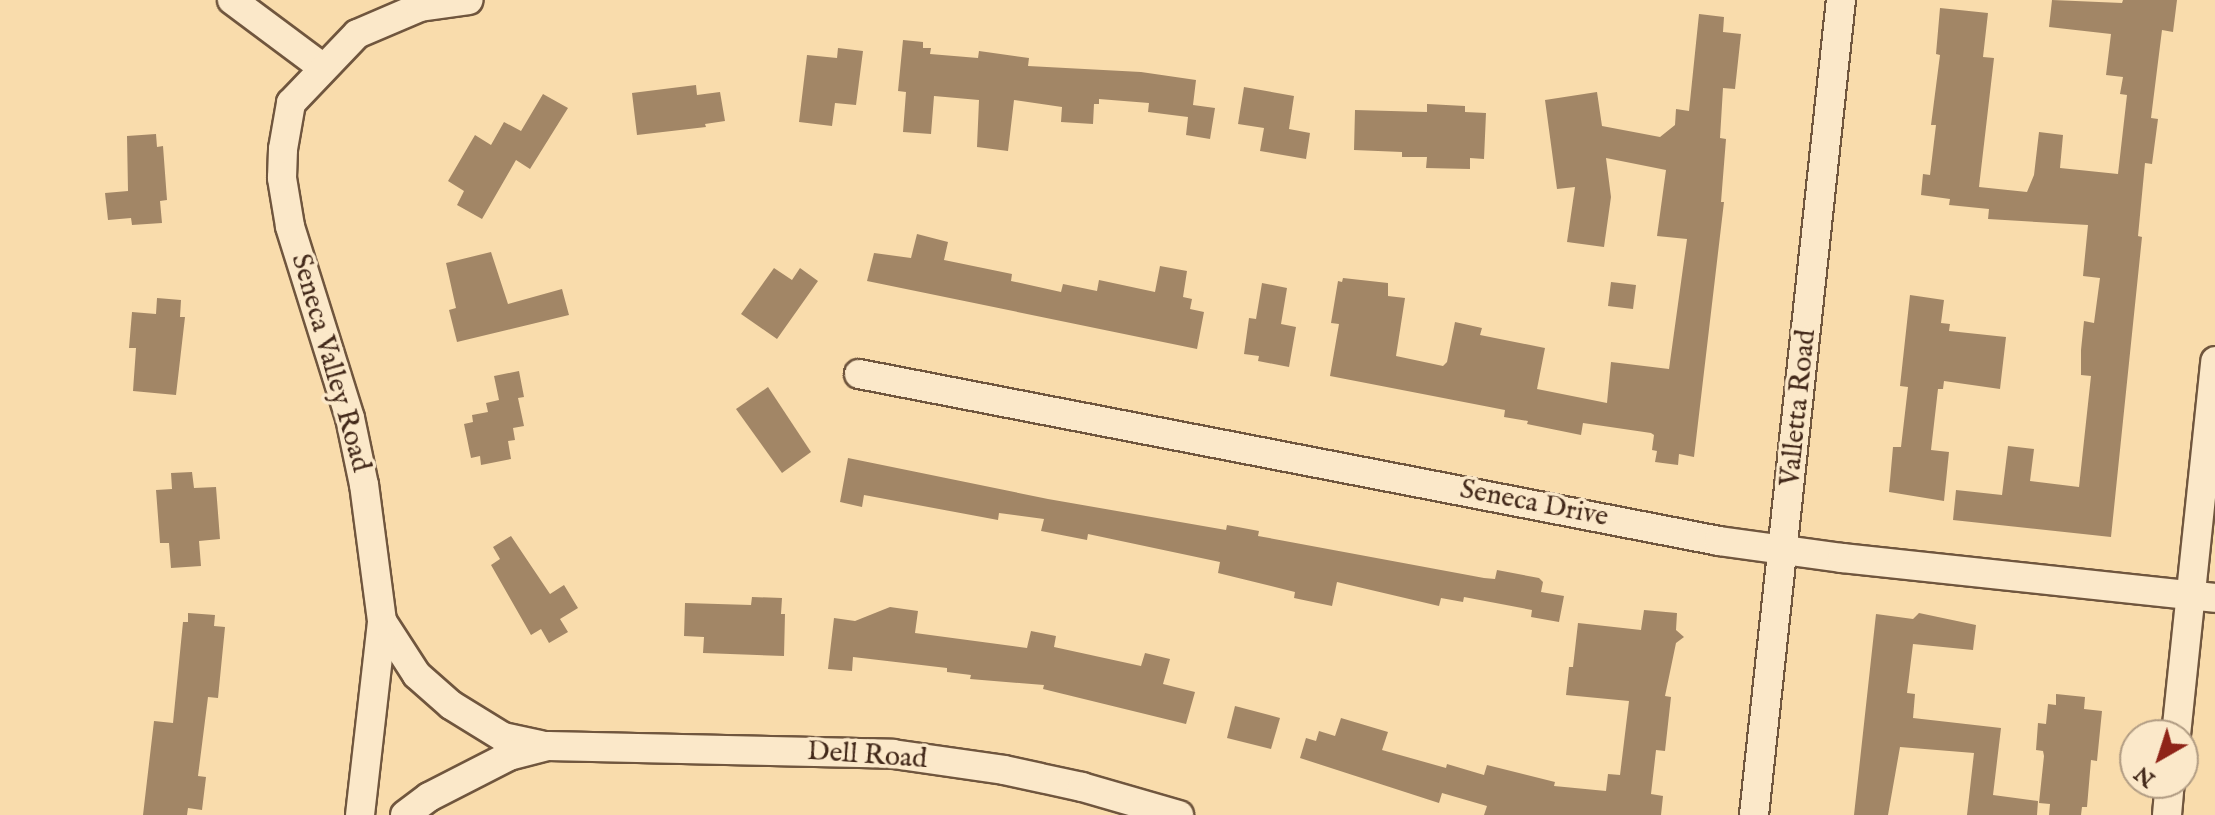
<!DOCTYPE html>
<html>
<head>
<meta charset="utf-8">
<style>
  body { margin:0 }
  #map { position:relative; width:2215px; height:815px; overflow:hidden; background:#f9dcac; font-family:"IM FELL English",serif }
  div>[style] { position:absolute }
  [style*='--x'] { left:calc(var(--x)*1px); top:calc(var(--y)*1px); width:calc(var(--w)*1px); rotate:calc(var(--a)*1deg) }
  .building>* { inset:0; background:#a28666 }
  .roads { filter:drop-shadow(2px 0 #70563e) drop-shadow(-2px 0 #70563e) drop-shadow(0 2px #70563e) drop-shadow(0 -2px #70563e) }
  .minor>* { height:28px; margin:-14px; padding:0 14px; transform-origin:14px; border-radius:14px; background:#fbe8c9 }
  span { translate:-50% -50%; white-space:nowrap; text-align:center; line-height:1.15; -webkit-text-stroke:7px #fbe8c9; paint-order:stroke }
  .street-label { font-size:28px; color:#43291a }
  .north { position:absolute; left:2119px; top:719px; width:80px; height:80px; box-sizing:border-box; background:#fbe8c9; border:2px solid #b19c83; border-radius:50%; rotate:219deg; font-size:22px; font-weight:700; line-height:32px; text-align:center; color:#43291a }
  .north::after { content:''; display:block; margin:auto; width:28px; height:36px; background:#8f2418; clip-path:polygon(50% 0,100% 100%,50% 72%,0 100%) }
</style>
</head>
<body>
<div id="map">
  <div class="building">
    <i style="clip-path:polygon(2052px 0,2122px 3px,2123px 0,2177px 0,2173px 32px,2162px 30px,2151px 118px,2158px 119px,2152px 164px,2145px 163px,2138px 236px,2142px 237px,2111px 537px,1953px 520px,1956px 490px,2002px 495px,2008px 446px,2034px 449px,2030px 481px,2079px 487px,2091px 376px,2081px 375px,2081px 350px,2084px 321px,2094px 323px,2100px 278px,2083px 276px,2088px 225px,1988px 219px,1989px 209px,1949px 205px,1950px 199px,1921px 195px,1923px 174px,1930px 175px,1936px 125px,1931px 125px,1940px 55px,1936px 54px,1940px 8px,1988px 13px,1983px 57px,1994px 58px,1979px 187px,2027px 192px,2034px 175px,2039px 132px,2063px 135px,2060px 168px,2118px 174px,2127px 95px,2120px 94px,2123px 77px,2106px 75px,2111px 34px,2049px 27px)"></i>
    <i style="clip-path:polygon(1699px 14px,1724px 17px,1723px 32px,1741px 34px,1735px 89px,1723px 88px,1720px 138px,1726px 139px,1721px 202px,1724px 202px,1694px 457px,1679px 454px,1678px 465px,1655px 462px,1657px 451px,1652px 450px,1654px 435px,1651px 433px,1583px 423px,1581px 435px,1527px 424px,1528px 421px,1504px 417px,1505px 410px,1330px 376px,1339px 324px,1331px 323px,1338px 281px,1342px 282px,1343px 278px,1388px 283px,1388px 296px,1405px 298px,1396px 356px,1443px 366px,1447px 362px,1455px 322px,1482px 328px,1480px 335px,1545px 348px,1537px 389px,1607px 403px,1611px 362px,1669px 369px,1687px 239px,1657px 236px,1666px 170px,1606px 158px,1611px 197px,1604px 247px,1567px 242px,1575px 187px,1557px 189px,1545px 100px,1597px 92px,1602px 126px,1660px 137px,1675px 125px,1676px 109px,1689px 111px)"></i>
    <i style="clip-path:polygon(903px 40px,923px 42px,923px 48px,931px 48px,930px 54px,978px 58px,979px 51px,1029px 58px,1028px 66px,1141px 72px,1196px 80px,1193px 105px,1215px 108px,1210px 139px,1186px 135px,1188px 117px,1148px 112px,1149px 103px,1099px 99px,1099px 104px,1094px 104px,1093px 124px,1061px 122px,1062px 107px,1014px 100px,1008px 151px,977px 147px,979px 100px,934px 96px,931px 134px,903px 132px,906px 92px,898px 91px)"></i>
    <i style="clip-path:polygon(838px 48px,863px 51px,856px 105px,835px 103px,832px 126px,799px 122px,807px 55px,837px 58px)"></i>
    <i style="clip-path:polygon(696px 85px,697px 95px,720px 92px,725px 121px,705px 124px,706px 127px,637px 135px,632px 93px)"></i>
    <i style="clip-path:polygon(1244px 87px,1294px 96px,1289px 129px,1310px 133px,1306px 159px,1260px 151px,1264px 128px,1238px 124px)"></i>
    <i style="clip-path:polygon(543px 94px,568px 108px,530px 169px,516px 160px,482px 219px,457px 205px,464px 191px,448px 181px,475px 135px,491px 145px,504px 122px,521px 131px)"></i>
    <i style="clip-path:polygon(1427px 104px,1465px 106px,1465px 112px,1486px 113px,1484px 159px,1470px 158px,1470px 169px,1426px 168px,1427px 157px,1402px 157px,1402px 152px,1354px 150px,1355px 110px,1427px 112px)"></i>
    <i style="clip-path:polygon(156px 134px,157px 147px,163px 146px,167px 200px,160px 201px,162px 223px,132px 225px,131px 218px,108px 220px,105px 193px,128px 191px,127px 136px)"></i>
    <i style="clip-path:polygon(917px 234px,948px 242px,944px 260px,1012px 274px,1011px 281px,1061px 292px,1063px 284px,1097px 291px,1099px 280px,1155px 292px,1160px 266px,1187px 271px,1183px 297px,1192px 299px,1190px 309px,1204px 312px,1197px 349px,867px 281px,874px 253px,911px 258px)"></i>
    <i style="clip-path:polygon(491px 252px,508px 304px,562px 289px,569px 315px,457px 342px,449px 310px,456px 308px,446px 263px)"></i>
    <i style="clip-path:polygon(774px 268px,792px 280px,800px 268px,818px 281px,777px 339px,741px 314px)"></i>
    <i style="clip-path:polygon(1611px 282px,1636px 285px,1633px 309px,1608px 306px)"></i>
    <i style="clip-path:polygon(1262px 283px,1287px 288px,1281px 324px,1296px 327px,1289px 367px,1258px 361px,1259px 356px,1244px 354px,1249px 318px,1256px 319px)"></i>
    <i style="clip-path:polygon(1910px 295px,1944px 300px,1941px 323px,1950px 324px,1949px 331px,2006px 337px,2000px 389px,1944px 381px,1943px 389px,1938px 389px,1931px 450px,1949px 452px,1944px 501px,1889px 492px,1893px 447px,1901px 447px,1908px 387px,1900px 386px)"></i>
    <i style="clip-path:polygon(157px 298px,181px 300px,180px 317px,185px 317px,176px 395px,133px 391px,136px 348px,129px 348px,132px 312px,156px 314px)"></i>
    <i style="clip-path:polygon(519px 371px,524px 397px,518px 398px,524px 426px,513px 428px,515px 440px,508px 441px,511px 459px,481px 465px,480px 456px,471px 458px,464px 424px,473px 422px,472px 415px,488px 412px,486px 403px,499px 400px,494px 376px)"></i>
    <i style="clip-path:polygon(768px 387px,811px 452px,782px 473px,736px 409px)"></i>
    <i style="clip-path:polygon(848px 458px,1048px 499px,1226px 530px,1227px 525px,1259px 531px,1258px 536px,1484px 578px,1495px 579px,1497px 570px,1539px 578px,1543px 582px,1541px 592px,1564px 596px,1559px 622px,1531px 617px,1532px 610px,1464px 597px,1463px 602px,1441px 598px,1439px 606px,1337px 582px,1332px 606px,1294px 598px,1295px 592px,1218px 573px,1220px 562px,1088px 534px,1087px 540px,1041px 531px,1044px 519px,999px 513px,998px 520px,864px 495px,862px 507px,840px 502px)"></i>
    <i style="clip-path:polygon(192px 472px,194px 488px,216px 487px,220px 539px,199px 541px,201px 566px,171px 568px,169px 543px,160px 543px,156px 490px,172px 489px,171px 473px)"></i>
    <i style="clip-path:polygon(511px 536px,550px 594px,564px 585px,578px 608px,560px 619px,568px 632px,549px 643px,541px 629px,531px 635px,491px 565px,500px 559px,493px 547px)"></i>
    <i style="clip-path:polygon(752px 597px,782px 598px,781px 614px,785px 614px,784px 656px,703px 653px,704px 637px,684px 636px,685px 603px,751px 605px)"></i>
    <i style="clip-path:polygon(890px 607px,918px 611px,915px 633px,1027px 648px,1031px 631px,1056px 636px,1054px 647px,1141px 666px,1145px 653px,1170px 659px,1163px 684px,1195px 692px,1186px 724px,1043px 689px,1044px 685px,970px 679px,971px 675px,947px 672px,947px 668px,853px 657px,852px 671px,828px 669px,834px 618px,855px 621px)"></i>
    <i style="clip-path:polygon(1644px 610px,1677px 613px,1676px 630px,1684px 637px,1676px 643px,1665px 696px,1671px 697px,1665px 751px,1656px 750px,1651px 794px,1663px 796px,1661px 815px,1484px 815px,1487px 806px,1442px 793px,1439px 803px,1300px 758px,1306px 738px,1316px 741px,1319px 731px,1335px 736px,1341px 718px,1388px 732px,1382px 750px,1446px 768px,1447px 764px,1484px 775px,1487px 765px,1555px 782px,1554px 786px,1606px 791px,1608px 774px,1620px 775px,1629px 701px,1566px 695px,1569px 667px,1573px 667px,1578px 623px,1641px 630px)"></i>
    <i style="clip-path:polygon(188px 613px,215px 615px,214px 626px,225px 627px,218px 698px,208px 697px,198px 776px,206px 777px,202px 810px,188px 808px,187px 815px,143px 815px,154px 721px,173px 723px,183px 622px,188px 622px)"></i>
    <i style="clip-path:polygon(1919px 613px,1976px 625px,1973px 650px,1913px 644px,1907px 693px,1915px 694px,1913px 718px,2001px 728px,1993px 795px,2038px 801px,2037px 815px,1967px 815px,1974px 753px,1900px 747px,1888px 815px,1854px 815px,1876px 614px,1913px 619px)"></i>
    <i style="clip-path:polygon(2056px 694px,2085px 697px,2084px 709px,2102px 711px,2097px 761px,2091px 760px,2087px 807px,2082px 807px,2081px 815px,2049px 815px,2050px 804px,2039px 803px,2044px 756px,2043px 751px,2036px 750px,2038px 723px,2046px 724px,2048px 704px,2056px 705px)"></i>
    <i style="clip-path:polygon(1235px 706px,1280px 718px,1271px 749px,1227px 738px)"></i>
  </div>
  <div class="roads">
    <div class="minor">
      <i style="--x:232;--y:0;--w:112;--a:36.7"></i>
      <i style="--x:859;--y:374;--w:876;--a:10.99"></i>
      <i style="--x:1719;--y:541;--w:124;--a:7.9"></i>
      <i style="--x:1842;--y:558;--w:375;--a:6.1"></i>
      <i style="--x:382;--y:621;--w:64;--a:57.1"></i>
      <i style="--x:417;--y:675;--w:45;--a:41.4"></i>
      <i style="--x:451;--y:705;--w:61;--a:31.6"></i>
      <i style="--x:503;--y:737;--w:38;--a:12"></i>
      <i style="--x:2176;--y:735;--w:376;--a:-84"></i>
      <i style="--x:360;--y:815;--w:195;--a:-83.5"></i>
      <i style="--x:382;--y:621;--w:137;--a:-97.5"></i>
      <i style="--x:364;--y:485;--w:68;--a:-101.8"></i>
      <i style="--x:350;--y:418;--w:201;--a:-107.4"></i>
      <i style="--x:290;--y:226;--w:49;--a:-99.5"></i>
      <i style="--x:282;--y:178;--w:29;--a:-88"></i>
      <i style="--x:283;--y:149;--w:47;--a:-80.1"></i>
      <i style="--x:291;--y:103;--w:95;--a:-46.3"></i>
      <i style="--x:357;--y:34;--w:69;--a:-23.2"></i>
      <i style="--x:420;--y:7;--w:49;--a:-8.1"></i>
      <i style="--x:405;--y:815;--w:30;--a:-37"></i>
      <i style="--x:429;--y:797;--w:90;--a:-27.1"></i>
      <i style="--x:509;--y:756;--w:40;--a:-14.4"></i>
      <i style="--x:548;--y:746;--w:345;--a:1.3"></i>
      <i style="--x:893;--y:754;--w:112;--a:8.2"></i>
      <i style="--x:1004;--y:770;--w:80;--a:12.3"></i>
      <i style="--x:1082;--y:787;--w:101;--a:16.1"></i>
      <i style="--x:1754;--y:815;--w:820;--a:-83.91"></i>
      <i style="--x:2167;--y:815;--w:32;--a:-85"></i>
    </div>
  </div>
  <div class="street-label">
    <span style="left:330px;top:363px;rotate:74deg">Seneca Valley Road</span>
    <span style="left:1799px;top:408px;rotate:-84deg">Valletta Road</span>
    <span style="left:1534px;top:504px;rotate:11deg">Seneca Drive</span>
    <span style="left:867px;top:756px;rotate:4deg">Dell Road</span>
  </div>
  <div class="north">N</div>
</div>
</body>
</html>
